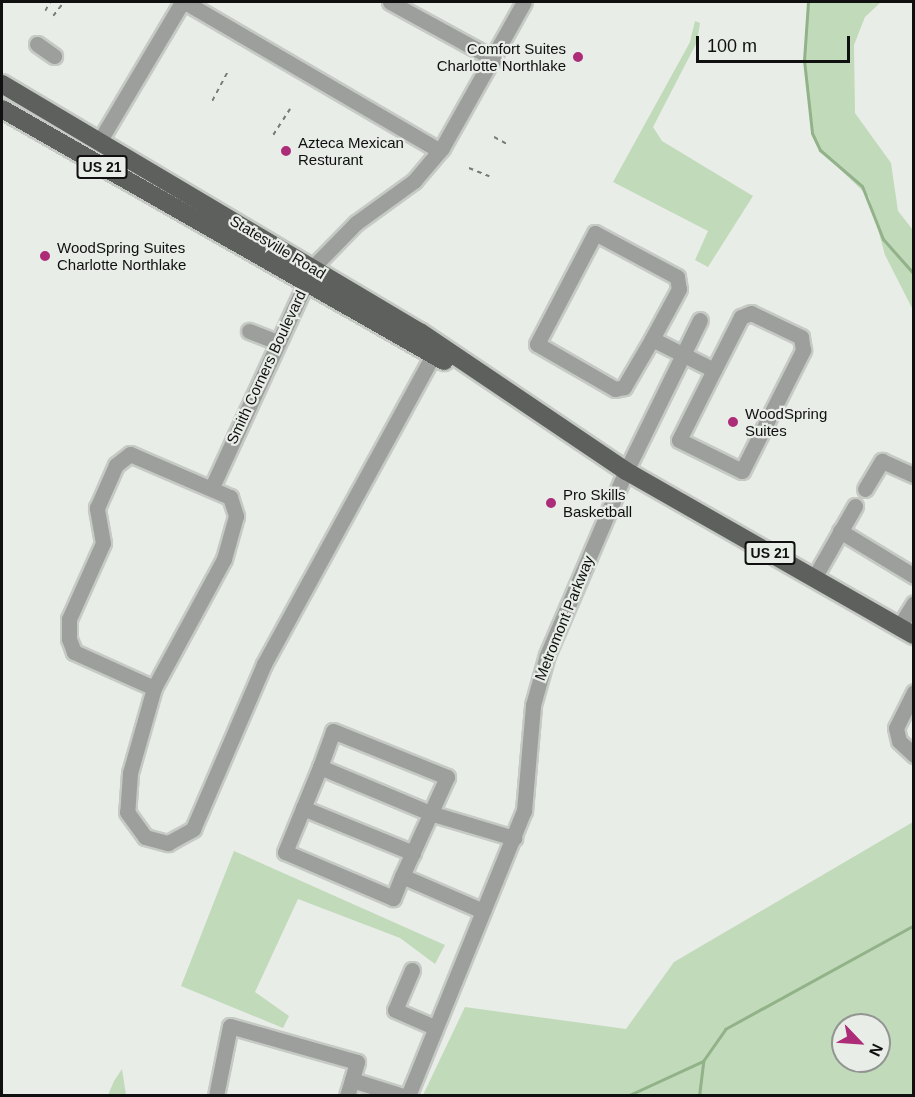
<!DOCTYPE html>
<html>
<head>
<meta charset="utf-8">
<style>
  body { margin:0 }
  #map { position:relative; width:915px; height:1097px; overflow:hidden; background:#e9ede8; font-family:Helvetica,sans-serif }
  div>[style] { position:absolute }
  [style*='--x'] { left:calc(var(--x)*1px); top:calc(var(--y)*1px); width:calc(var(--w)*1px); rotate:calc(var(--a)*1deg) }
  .green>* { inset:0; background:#c1daba }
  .stream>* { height:3px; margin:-1.5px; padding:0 1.5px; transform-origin:1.5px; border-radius:1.5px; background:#92b289 }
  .path>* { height:1.5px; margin-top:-0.75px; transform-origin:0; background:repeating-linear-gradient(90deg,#787a77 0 4.5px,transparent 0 9px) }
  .roads { filter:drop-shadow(2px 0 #c6cac5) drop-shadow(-2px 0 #c6cac5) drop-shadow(0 2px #c6cac5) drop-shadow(0 -2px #c6cac5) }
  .minor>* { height:15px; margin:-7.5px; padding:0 7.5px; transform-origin:7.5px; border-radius:7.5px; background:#9d9f9c }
  .major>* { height:18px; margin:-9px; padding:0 9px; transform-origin:9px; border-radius:9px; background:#5d605c }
  .dots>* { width:16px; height:16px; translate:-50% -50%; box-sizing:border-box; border:3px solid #e9ede8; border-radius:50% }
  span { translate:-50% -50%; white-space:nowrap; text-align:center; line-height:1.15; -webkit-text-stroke:4.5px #e9ede8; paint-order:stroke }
  .shield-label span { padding:2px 4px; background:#e9ede8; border:2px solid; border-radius:4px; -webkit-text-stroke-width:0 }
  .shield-label { font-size:14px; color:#0f100f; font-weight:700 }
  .poi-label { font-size:15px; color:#0f100f }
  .right { translate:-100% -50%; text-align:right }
  .left { translate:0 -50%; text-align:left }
  .street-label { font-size:15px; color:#0f100f }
  .frame { position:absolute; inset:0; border:3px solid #0f100f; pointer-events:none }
  .north { position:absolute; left:831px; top:1013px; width:60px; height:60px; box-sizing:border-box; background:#e9ede8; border:2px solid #929591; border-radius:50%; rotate:115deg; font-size:16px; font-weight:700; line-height:24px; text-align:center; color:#0f100f }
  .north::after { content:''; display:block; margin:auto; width:21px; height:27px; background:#ad2c78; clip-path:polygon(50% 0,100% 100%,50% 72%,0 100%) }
  .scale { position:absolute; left:696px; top:36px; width:154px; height:27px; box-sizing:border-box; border:3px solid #0f100f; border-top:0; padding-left:8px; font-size:18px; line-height:21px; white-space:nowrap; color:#0f100f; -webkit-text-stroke:4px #e9ede8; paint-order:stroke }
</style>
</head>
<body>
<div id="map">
  <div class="green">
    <i style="clip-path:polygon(808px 2px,881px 2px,865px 17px,854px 45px,855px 113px,891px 163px,898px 211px,913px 230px,913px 310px,885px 255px,869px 197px,820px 150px,812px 133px,804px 60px)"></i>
    <i style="clip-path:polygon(695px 21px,700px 23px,697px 42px,653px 127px,662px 141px,753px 196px,708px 267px,695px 260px,708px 231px,613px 182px,690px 42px)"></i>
    <i style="clip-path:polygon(evenodd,913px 822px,913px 1095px,423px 1095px,465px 1007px,626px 1029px,674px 962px,913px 822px,843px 1025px,879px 1025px,879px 1061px,843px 1061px,843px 1025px)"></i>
    <i style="clip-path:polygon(234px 851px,445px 945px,435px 964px,400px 938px,298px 899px,255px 992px,289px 1016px,283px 1028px,181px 986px)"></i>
    <i style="clip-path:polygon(122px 1069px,126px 1095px,108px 1095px,114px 1081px)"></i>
  </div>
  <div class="stream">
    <i style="--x:808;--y:2;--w:58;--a:93.9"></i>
    <i style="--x:804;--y:60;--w:73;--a:83.7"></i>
    <i style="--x:812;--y:133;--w:19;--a:65"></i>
    <i style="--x:820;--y:150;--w:55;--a:40.6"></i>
    <i style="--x:862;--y:186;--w:57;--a:68.4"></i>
    <i style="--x:883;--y:239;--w:47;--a:48.5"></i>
    <i style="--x:627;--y:1096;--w:84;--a:-24.7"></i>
    <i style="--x:699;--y:1096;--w:35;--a:-83"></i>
    <i style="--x:703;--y:1061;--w:39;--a:-55"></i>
    <i style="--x:725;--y:1029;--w:216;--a:-28.8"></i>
  </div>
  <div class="path">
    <i style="--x:45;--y:11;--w:10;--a:-61"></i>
    <i style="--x:53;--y:16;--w:18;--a:-52"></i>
    <i style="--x:212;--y:101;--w:32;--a:-62"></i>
    <i style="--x:273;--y:135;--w:31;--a:-57"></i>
    <i style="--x:494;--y:137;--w:15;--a:28"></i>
    <i style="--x:469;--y:168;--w:22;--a:22"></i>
  </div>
  <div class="roads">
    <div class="minor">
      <i style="--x:185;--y:2;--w:295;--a:30.3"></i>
      <i style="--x:390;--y:2;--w:119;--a:28.7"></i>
      <i style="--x:37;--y:44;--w:21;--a:35"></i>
      <i style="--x:99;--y:142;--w:163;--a:-59.3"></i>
      <i style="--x:249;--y:331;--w:30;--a:21"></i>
      <i style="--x:652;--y:339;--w:56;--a:120.3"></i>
      <i style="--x:624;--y:387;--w:9;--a:167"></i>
      <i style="--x:615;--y:389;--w:90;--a:-150"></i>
      <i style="--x:537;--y:344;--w:125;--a:-62.4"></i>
      <i style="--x:595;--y:233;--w:93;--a:28.2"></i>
      <i style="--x:677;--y:277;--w:12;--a:81"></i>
      <i style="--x:679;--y:289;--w:57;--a:118.4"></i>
      <i style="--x:652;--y:339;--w:69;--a:26.6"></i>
      <i style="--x:714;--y:370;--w:78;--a:116.6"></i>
      <i style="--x:679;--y:440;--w:70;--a:26.2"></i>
      <i style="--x:742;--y:471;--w:136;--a:-63.2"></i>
      <i style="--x:803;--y:350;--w:13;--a:-99"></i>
      <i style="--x:801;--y:337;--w:55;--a:-154.4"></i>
      <i style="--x:751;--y:313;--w:11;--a:158"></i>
      <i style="--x:741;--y:317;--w:59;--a:117"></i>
      <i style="--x:130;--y:454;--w:109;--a:23.3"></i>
      <i style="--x:230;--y:497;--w:20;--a:72"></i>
      <i style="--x:236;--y:516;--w:45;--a:105.6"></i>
      <i style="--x:224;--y:559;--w:147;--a:118.5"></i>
      <i style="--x:154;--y:688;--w:88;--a:-155.8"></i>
      <i style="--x:74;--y:652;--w:14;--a:-111"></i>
      <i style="--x:69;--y:639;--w:20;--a:-90"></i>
      <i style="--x:69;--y:619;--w:83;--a:-65.9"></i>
      <i style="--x:103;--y:543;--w:36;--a:-100"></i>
      <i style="--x:97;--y:508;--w:47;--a:-66.2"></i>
      <i style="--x:116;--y:465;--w:18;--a:-38"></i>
      <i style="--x:212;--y:487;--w:242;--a:-65.3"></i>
      <i style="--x:313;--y:267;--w:62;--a:-45.7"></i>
      <i style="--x:356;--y:223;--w:72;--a:-35.9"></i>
      <i style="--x:414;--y:181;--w:43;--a:-49.7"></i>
      <i style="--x:442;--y:148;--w:167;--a:-60.7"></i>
      <i style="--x:865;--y:489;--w:33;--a:-59"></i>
      <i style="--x:882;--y:461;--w:35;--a:24"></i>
      <i style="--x:840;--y:531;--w:87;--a:31.3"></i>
      <i style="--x:814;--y:578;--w:83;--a:-60.3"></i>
      <i style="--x:899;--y:627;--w:28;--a:-58"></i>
      <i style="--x:154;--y:688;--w:88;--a:105.8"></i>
      <i style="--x:130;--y:773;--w:39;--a:94"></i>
      <i style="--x:127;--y:812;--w:31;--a:54"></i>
      <i style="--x:145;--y:837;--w:24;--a:15"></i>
      <i style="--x:168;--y:843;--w:29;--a:-29"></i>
      <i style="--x:193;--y:829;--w:180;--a:-66.7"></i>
      <i style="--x:264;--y:664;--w:352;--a:-61.3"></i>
      <i style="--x:914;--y:692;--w:40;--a:116.6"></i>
      <i style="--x:896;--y:728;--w:13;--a:77"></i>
      <i style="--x:899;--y:741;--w:21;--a:43"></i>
      <i style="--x:320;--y:767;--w:38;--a:-70"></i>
      <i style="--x:333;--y:731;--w:123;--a:22"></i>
      <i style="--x:447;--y:777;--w:109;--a:114.4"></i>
      <i style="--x:303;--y:808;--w:119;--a:22.2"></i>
      <i style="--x:483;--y:911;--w:88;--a:-156.6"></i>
      <i style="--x:402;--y:876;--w:24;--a:112"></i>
      <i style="--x:393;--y:898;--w:117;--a:-156.9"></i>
      <i style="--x:285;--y:852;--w:92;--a:-67.6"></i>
      <i style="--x:320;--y:767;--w:119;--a:22.7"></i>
      <i style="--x:430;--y:813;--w:88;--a:16.6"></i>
      <i style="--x:412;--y:970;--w:43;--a:113"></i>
      <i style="--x:395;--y:1010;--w:43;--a:23.6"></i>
      <i style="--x:216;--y:1096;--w:71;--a:-78.7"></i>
      <i style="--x:230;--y:1026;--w:132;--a:15.8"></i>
      <i style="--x:357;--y:1062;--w:19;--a:106"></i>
      <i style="--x:352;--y:1080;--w:53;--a:17.4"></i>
      <i style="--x:347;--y:1096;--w:17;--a:-73"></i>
      <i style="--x:408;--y:1096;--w:308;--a:-67.9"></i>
      <i style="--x:524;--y:811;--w:106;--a:-85.1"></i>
      <i style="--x:533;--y:705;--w:52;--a:-74.4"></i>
      <i style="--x:547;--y:655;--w:200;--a:-66.8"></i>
      <i style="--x:626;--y:471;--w:168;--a:-63.9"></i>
    </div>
    <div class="major">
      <i style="--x:2;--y:84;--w:486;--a:30.7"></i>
      <i style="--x:420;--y:332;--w:249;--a:34"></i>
      <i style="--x:626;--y:471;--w:331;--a:29.7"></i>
      <i style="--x:2;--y:109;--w:509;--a:29.69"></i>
    </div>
  </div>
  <div class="dots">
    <i style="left:578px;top:57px;background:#ad2c78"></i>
    <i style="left:286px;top:151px;background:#ad2c78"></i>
    <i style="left:45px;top:256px;background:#ad2c78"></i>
    <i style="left:733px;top:422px;background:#ad2c78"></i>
    <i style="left:551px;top:503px;background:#ad2c78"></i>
  </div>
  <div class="shield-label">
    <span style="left:102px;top:167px">US 21</span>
    <span style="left:770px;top:553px">US 21</span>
  </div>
  <div class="poi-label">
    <span class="right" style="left:566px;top:57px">Comfort Suites<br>Charlotte Northlake</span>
    <span class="left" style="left:298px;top:151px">Azteca Mexican<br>Resturant</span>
    <span class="left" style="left:57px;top:256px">WoodSpring Suites<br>Charlotte Northlake</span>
    <span class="left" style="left:745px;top:422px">WoodSpring<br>Suites</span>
    <span class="left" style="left:563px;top:503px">Pro Skills<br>Basketball</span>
  </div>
  <div class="street-label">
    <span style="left:278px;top:247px;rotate:31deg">Statesville Road</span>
    <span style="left:266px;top:367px;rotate:-65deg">Smith Corners Boulevard</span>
    <span style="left:564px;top:618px;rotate:-68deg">Metromont Parkway</span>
  </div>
  <div class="frame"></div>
  <div class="north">N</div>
  <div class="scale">100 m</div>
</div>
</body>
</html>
